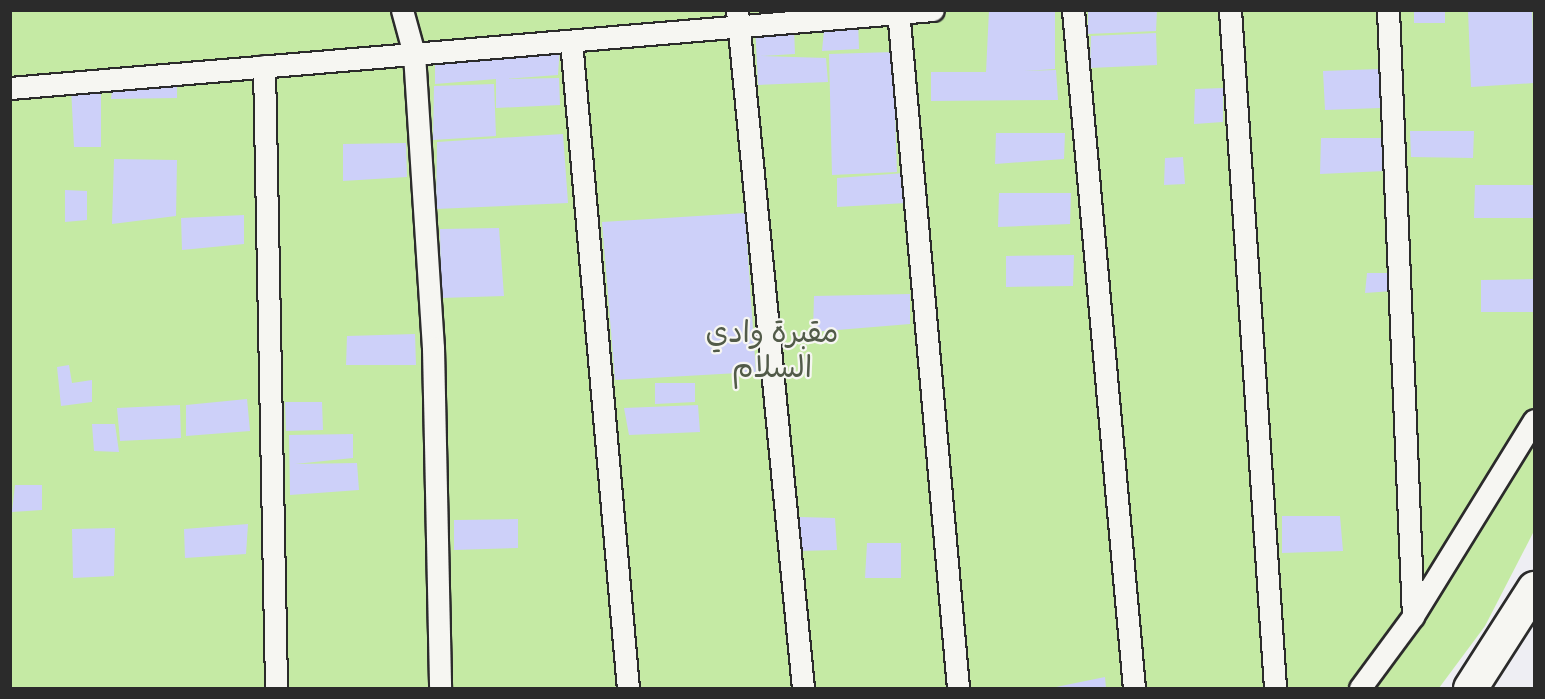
<!DOCTYPE html>
<html>
<head>
<meta charset="utf-8">
<style>
  body { margin:0 }
  #map { position:relative; width:1545px; height:699px; overflow:hidden; background:#eeeef3; font-family:Caveat,"Playpen Sans Arabic",sans-serif }
  div>[style] { position:absolute }
  [style*='--x'] { left:calc(var(--x)*1px); top:calc(var(--y)*1px); width:calc(var(--w)*1px); rotate:calc(var(--a)*1deg) }
  .green>* { inset:0; background:#c5eaa4 }
  .building>* { inset:0; background:#cdd0f9 }
  .roads { filter:drop-shadow(2px 0 #2b2b2b) drop-shadow(-2px 0 #2b2b2b) drop-shadow(0 2px #2b2b2b) drop-shadow(0 -2px #2b2b2b) }
  .service>* { height:21px; margin:-10.5px; padding:0 10.5px; transform-origin:10.5px; border-radius:10.5px; background:#f6f6f2 }
  .primary>* { height:33px; margin:-16.5px; padding:0 16.5px; transform-origin:16.5px; border-radius:16.5px; background:#f6f6f2 }
  span { translate:-50% -50%; white-space:nowrap; text-align:center; line-height:1.15; -webkit-text-stroke:4.5px #f6f6f2; paint-order:stroke }
  .park-label { font-size:30px; color:#525b49 }
  .frame { position:absolute; inset:0; border:12px solid #2b2b2b; pointer-events:none }
</style>
</head>
<body>
<div id="map">
  <div class="green">
    <i style="clip-path:polygon(10px 11px,1534px 11px,1534px 531px,1485px 626px,1439px 688px,11px 688px)"></i>
  </div>
  <div class="building">
    <i style="clip-path:polygon(989px 10px,1055px 10px,1055px 69px,1024px 71px,1056px 70px,1058px 100px,931px 101px,931px 72px,986px 72px)"></i>
    <i style="clip-path:polygon(1088px 10px,1157px 10px,1156px 31px,1088px 34px)"></i>
    <i style="clip-path:polygon(1414px 10px,1445px 10px,1445px 23px,1414px 23px)"></i>
    <i style="clip-path:polygon(1468px 10px,1532px 10px,1534px 83px,1471px 87px)"></i>
    <i style="clip-path:polygon(825px 19px,858px 20px,859px 49px,822px 51px)"></i>
    <i style="clip-path:polygon(755px 25px,794px 27px,795px 54px,760px 56px,826px 58px,828px 82px,758px 85px)"></i>
    <i style="clip-path:polygon(1156px 33px,1157px 65px,1090px 68px,1091px 36px)"></i>
    <i style="clip-path:polygon(560px 47px,558px 75px,506px 79px,559px 78px,560px 105px,496px 108px,496px 79px,435px 84px,435px 57px)"></i>
    <i style="clip-path:polygon(893px 52px,897px 172px,832px 175px,829px 54px)"></i>
    <i style="clip-path:polygon(1379px 69px,1380px 108px,1325px 110px,1323px 71px)"></i>
    <i style="clip-path:polygon(177px 81px,177px 98px,111px 99px,113px 83px)"></i>
    <i style="clip-path:polygon(494px 84px,496px 136px,433px 140px,434px 86px)"></i>
    <i style="clip-path:polygon(71px 87px,101px 87px,101px 147px,74px 147px)"></i>
    <i style="clip-path:polygon(1223px 88px,1223px 122px,1194px 124px,1195px 89px)"></i>
    <i style="clip-path:polygon(1410px 131px,1474px 131px,1473px 158px,1411px 157px)"></i>
    <i style="clip-path:polygon(996px 133px,1065px 133px,1064px 159px,995px 164px)"></i>
    <i style="clip-path:polygon(563px 134px,568px 203px,436px 209px,437px 142px)"></i>
    <i style="clip-path:polygon(1321px 138px,1386px 138px,1385px 171px,1320px 174px)"></i>
    <i style="clip-path:polygon(406px 143px,407px 177px,343px 181px,343px 144px)"></i>
    <i style="clip-path:polygon(1183px 157px,1185px 184px,1164px 185px,1165px 158px)"></i>
    <i style="clip-path:polygon(114px 159px,177px 160px,176px 216px,112px 224px)"></i>
    <i style="clip-path:polygon(905px 173px,906px 203px,837px 207px,837px 178px)"></i>
    <i style="clip-path:polygon(1475px 185px,1534px 185px,1534px 218px,1474px 218px)"></i>
    <i style="clip-path:polygon(65px 190px,87px 191px,87px 220px,65px 222px)"></i>
    <i style="clip-path:polygon(999px 193px,1071px 193px,1070px 224px,998px 227px)"></i>
    <i style="clip-path:polygon(745px 213px,756px 372px,615px 380px,602px 222px)"></i>
    <i style="clip-path:polygon(244px 215px,244px 244px,182px 250px,181px 218px)"></i>
    <i style="clip-path:polygon(499px 228px,504px 296px,441px 298px,440px 229px)"></i>
    <i style="clip-path:polygon(1074px 255px,1073px 286px,1006px 287px,1006px 256px)"></i>
    <i style="clip-path:polygon(1367px 273px,1393px 273px,1392px 291px,1365px 293px)"></i>
    <i style="clip-path:polygon(1534px 279px,1534px 312px,1481px 312px,1481px 280px)"></i>
    <i style="clip-path:polygon(910px 294px,910px 324px,813px 332px,814px 296px)"></i>
    <i style="clip-path:polygon(415px 334px,416px 365px,346px 365px,347px 336px)"></i>
    <i style="clip-path:polygon(69px 365px,72px 383px,92px 380px,92px 402px,61px 406px,57px 367px)"></i>
    <i style="clip-path:polygon(655px 383px,695px 383px,695px 402px,655px 404px)"></i>
    <i style="clip-path:polygon(247px 399px,250px 431px,186px 436px,186px 405px)"></i>
    <i style="clip-path:polygon(285px 402px,322px 402px,323px 430px,286px 431px)"></i>
    <i style="clip-path:polygon(180px 405px,181px 438px,120px 441px,117px 408px)"></i>
    <i style="clip-path:polygon(698px 405px,700px 432px,629px 435px,624px 408px)"></i>
    <i style="clip-path:polygon(92px 424px,115px 424px,119px 452px,94px 451px)"></i>
    <i style="clip-path:polygon(353px 434px,353px 458px,295px 464px,357px 463px,359px 490px,290px 495px,289px 435px)"></i>
    <i style="clip-path:polygon(15px 485px,42px 485px,42px 510px,12px 512px)"></i>
    <i style="clip-path:polygon(1282px 516px,1340px 516px,1343px 551px,1282px 553px)"></i>
    <i style="clip-path:polygon(800px 517px,835px 518px,837px 550px,800px 551px)"></i>
    <i style="clip-path:polygon(518px 519px,518px 548px,454px 550px,454px 520px)"></i>
    <i style="clip-path:polygon(248px 524px,246px 554px,185px 558px,184px 529px)"></i>
    <i style="clip-path:polygon(115px 528px,114px 576px,73px 578px,72px 529px)"></i>
    <i style="clip-path:polygon(867px 543px,901px 543px,901px 578px,865px 578px)"></i>
    <i style="clip-path:polygon(1105px 677px,1106px 688px,1056px 688px,1056px 687px)"></i>
  </div>
  <div class="roads">
    <div class="service">
      <i style="--x:402;--y:10;--w:46;--a:74.7"></i>
      <i style="--x:414;--y:54;--w:295;--a:86.3"></i>
      <i style="--x:433;--y:348;--w:340;--a:88.8"></i>
      <i style="--x:737;--y:10;--w:681;--a:84.44"></i>
      <i style="--x:898;--y:10;--w:681;--a:84.94"></i>
      <i style="--x:1073;--y:10;--w:681;--a:84.86"></i>
      <i style="--x:1230;--y:10;--w:679;--a:86.2"></i>
      <i style="--x:1388;--y:10;--w:607;--a:87.64"></i>
      <i style="--x:571;--y:41;--w:650;--a:84.97"></i>
      <i style="--x:264;--y:66;--w:622;--a:88.89"></i>
      <i style="--x:10;--y:88;--w:926;--a:-4.83"></i>
      <i style="--x:1360;--y:688;--w:89;--a:-53.6"></i>
      <i style="--x:1413;--y:616;--w:230;--a:-58.3"></i>
    </div>
    <div class="primary">
      <i style="--x:1470;--y:688;--w:119;--a:-57.4"></i>
    </div>
  </div>
  <div class="park-label">
    <span style="left:772px;top:349px">مقبرة وادي<br>السلام</span>
  </div>
  <div class="frame"></div>
</div>
</body>
</html>
